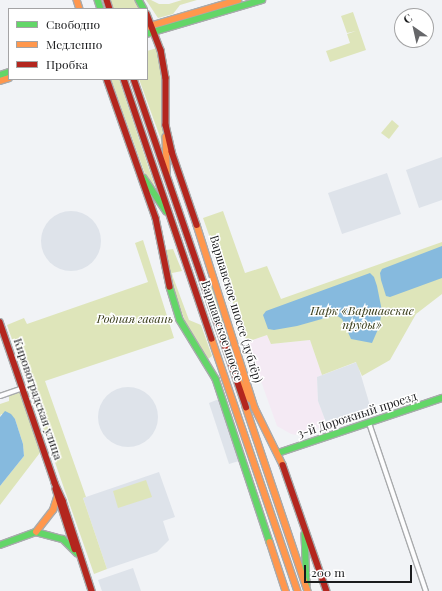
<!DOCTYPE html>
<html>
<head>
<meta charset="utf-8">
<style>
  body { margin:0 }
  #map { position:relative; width:442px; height:591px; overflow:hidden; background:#f1f3f6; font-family:"Playfair Display",serif }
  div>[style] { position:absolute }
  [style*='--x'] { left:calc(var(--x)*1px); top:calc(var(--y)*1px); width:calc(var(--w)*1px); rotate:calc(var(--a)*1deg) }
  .commercial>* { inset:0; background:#f4eaf4 }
  .built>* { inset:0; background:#dee3ea }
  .round { border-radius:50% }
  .green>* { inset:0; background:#dee5ba }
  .water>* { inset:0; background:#86bade }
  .roads { filter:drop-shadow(1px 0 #a8aaac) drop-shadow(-1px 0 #a8aaac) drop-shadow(0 1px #a8aaac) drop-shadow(0 -1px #a8aaac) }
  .street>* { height:4px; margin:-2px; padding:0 2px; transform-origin:2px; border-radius:2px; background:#fdfdfe }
  .fast>* { height:5.5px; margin:-2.75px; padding:0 2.75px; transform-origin:2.75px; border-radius:2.75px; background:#63d668 }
  .slow>* { height:5.5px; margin:-2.75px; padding:0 2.75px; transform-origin:2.75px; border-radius:2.75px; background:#ff974d }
  .jam>* { height:5.5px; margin:-2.75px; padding:0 2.75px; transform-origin:2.75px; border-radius:2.75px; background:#b3261e }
  span { translate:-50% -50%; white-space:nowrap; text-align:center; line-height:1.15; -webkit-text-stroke:3px #fff; paint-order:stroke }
  .street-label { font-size:12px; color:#1b1c1e }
  .park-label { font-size:12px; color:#383c19; font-style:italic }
  .legend { position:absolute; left:8px; top:8px; width:140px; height:72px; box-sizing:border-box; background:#fff; border:1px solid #a4a4a5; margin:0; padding:5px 7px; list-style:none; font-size:12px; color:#1b1c1e }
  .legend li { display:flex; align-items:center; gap:8px; height:20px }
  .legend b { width:20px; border:1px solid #a4a4a5 }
  .north { position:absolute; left:394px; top:8px; width:40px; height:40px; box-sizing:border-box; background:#fff; border:1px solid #a4a4a5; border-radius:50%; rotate:326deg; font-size:11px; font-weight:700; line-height:16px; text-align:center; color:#1b1c1e }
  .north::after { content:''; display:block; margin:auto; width:14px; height:18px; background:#66676a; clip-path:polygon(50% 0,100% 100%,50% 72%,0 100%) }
  .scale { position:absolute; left:304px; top:565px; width:108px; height:18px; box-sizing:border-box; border:2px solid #1b1c1e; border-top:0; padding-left:5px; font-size:12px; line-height:14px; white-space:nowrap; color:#1b1c1e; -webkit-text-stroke:3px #fff; paint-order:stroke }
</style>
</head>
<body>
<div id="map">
  <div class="commercial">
    <i style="clip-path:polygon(267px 335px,272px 344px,310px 340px,322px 375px,317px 377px,318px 401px,327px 425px,297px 435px,291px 434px,277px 426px,247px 342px)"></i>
  </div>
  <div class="built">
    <i style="clip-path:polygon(442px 157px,442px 200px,419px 208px,406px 170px)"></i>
    <i style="clip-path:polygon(387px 173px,401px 214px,342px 234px,328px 193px)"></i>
    <i class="round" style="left:41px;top:211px;width:60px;height:60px"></i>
    <i style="clip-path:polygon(357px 362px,371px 409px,327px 425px,318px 401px,317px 377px)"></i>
    <i class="round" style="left:98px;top:387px;width:60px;height:60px"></i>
    <i style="clip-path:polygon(219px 399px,239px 461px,229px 464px,209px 403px)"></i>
    <i style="clip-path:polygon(159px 472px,175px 517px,163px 521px,169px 540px,157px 552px,107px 569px,83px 498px)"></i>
    <i style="clip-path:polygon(133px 568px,141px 591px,102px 591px,98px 580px)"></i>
  </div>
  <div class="green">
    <i style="clip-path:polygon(110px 0,136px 0,142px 9px,113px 9px)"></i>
    <i style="clip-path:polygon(146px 0,151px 0,159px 4px,169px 4px,182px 0,197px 0,180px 5px,173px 14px,158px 18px)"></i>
    <i style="clip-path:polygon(353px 12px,366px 50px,330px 62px,326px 51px,350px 43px,347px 34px,356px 31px,347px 33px,341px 16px)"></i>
    <i style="clip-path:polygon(157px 48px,161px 69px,164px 148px,139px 79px,147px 79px,147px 51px)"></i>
    <i style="clip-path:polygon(111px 79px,119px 79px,156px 190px,145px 174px)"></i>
    <i style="clip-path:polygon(392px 120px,399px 126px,389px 139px,381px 133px)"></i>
    <i style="clip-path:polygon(223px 211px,245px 273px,267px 266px,281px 299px,442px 242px,442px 294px,416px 314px,390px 360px,362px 376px,356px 362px,322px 375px,310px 340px,271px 344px,267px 335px,247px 342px,203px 218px)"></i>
    <i style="clip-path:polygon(199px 234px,228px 323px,245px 386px,241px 380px,211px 292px,209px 280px,210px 279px,196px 235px)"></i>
    <i style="clip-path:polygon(143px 240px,174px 338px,45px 381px,86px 497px,83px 498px,107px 569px,94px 574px,7px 325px,24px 318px,27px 324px,148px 282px,135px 243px)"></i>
    <i style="clip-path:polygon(173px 249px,182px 271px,172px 273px,173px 277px,189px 320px,201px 325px,212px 356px,208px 359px,188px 330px,170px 278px,166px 250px)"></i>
    <i style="clip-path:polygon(21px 392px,42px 450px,0 505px,0 486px,24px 456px,23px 444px,15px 419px,1px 414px,0 417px,0 404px,9px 401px,9px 396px)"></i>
    <i style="clip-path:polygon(146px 480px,152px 497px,118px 508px,113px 491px)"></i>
  </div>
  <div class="water">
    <i style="clip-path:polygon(442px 246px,442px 278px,390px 297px,386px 296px,381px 280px,380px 273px,382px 269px)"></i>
    <i style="clip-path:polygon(370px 273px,374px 277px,377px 286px,382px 311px,379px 327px,372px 343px,351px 339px,342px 319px,336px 315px,297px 326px,274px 330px,268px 329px,263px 315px,266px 311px)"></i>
    <i style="clip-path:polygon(5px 411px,11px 414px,15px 419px,23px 444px,24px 456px,0 486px,0 417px)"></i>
  </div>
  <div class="roads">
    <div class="street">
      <i style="--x:0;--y:396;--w:24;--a:-19"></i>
      <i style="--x:369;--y:423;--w:177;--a:71.3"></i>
    </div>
    <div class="fast">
      <i style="--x:98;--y:0;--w:9;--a:72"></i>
      <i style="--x:139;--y:0;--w:10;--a:61"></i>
      <i style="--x:147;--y:34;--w:120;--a:-16.5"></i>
      <i style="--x:0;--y:75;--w:9;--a:-18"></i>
      <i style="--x:144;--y:178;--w:40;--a:56"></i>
      <i style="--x:170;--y:287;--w:34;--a:73"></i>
      <i style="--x:180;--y:320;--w:69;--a:58.6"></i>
      <i style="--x:216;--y:379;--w:172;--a:71.7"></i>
      <i style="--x:278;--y:453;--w:173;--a:-18.5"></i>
      <i style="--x:305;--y:534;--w:51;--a:87.8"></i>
      <i style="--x:0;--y:545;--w:38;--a:-20"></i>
      <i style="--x:36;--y:532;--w:28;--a:15"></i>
      <i style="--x:63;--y:539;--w:20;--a:45"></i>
    </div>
    <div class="slow">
      <i style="--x:77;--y:0;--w:9;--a:72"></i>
      <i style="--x:147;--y:27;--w:95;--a:-16.5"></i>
      <i style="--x:0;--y:81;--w:9;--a:-18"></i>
      <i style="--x:166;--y:137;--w:35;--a:88"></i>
      <i style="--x:197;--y:225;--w:192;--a:72.4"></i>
      <i style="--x:255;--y:408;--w:64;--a:63.8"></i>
      <i style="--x:212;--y:339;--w:266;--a:71.2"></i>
      <i style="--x:238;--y:379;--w:23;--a:59"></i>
      <i style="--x:246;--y:407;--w:194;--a:71.4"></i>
      <i style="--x:36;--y:532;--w:28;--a:-52"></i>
      <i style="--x:53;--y:510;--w:13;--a:-72"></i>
      <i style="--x:270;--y:542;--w:52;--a:71.9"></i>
    </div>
    <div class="jam">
      <i style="--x:107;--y:0;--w:9;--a:72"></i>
      <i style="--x:147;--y:14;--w:39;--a:69"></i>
      <i style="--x:161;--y:50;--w:28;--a:80"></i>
      <i style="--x:166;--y:78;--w:47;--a:90"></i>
      <i style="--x:166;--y:125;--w:28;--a:77"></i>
      <i style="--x:172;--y:152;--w:77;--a:71.1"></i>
      <i style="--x:107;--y:79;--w:147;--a:70.6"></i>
      <i style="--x:156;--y:218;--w:70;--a:78.5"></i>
      <i style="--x:124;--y:79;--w:274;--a:71.3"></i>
      <i style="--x:134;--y:79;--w:347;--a:71.1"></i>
      <i style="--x:0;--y:322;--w:170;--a:71.1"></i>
      <i style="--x:55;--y:483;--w:20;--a:66"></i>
      <i style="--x:63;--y:501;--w:95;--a:72.1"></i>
      <i style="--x:283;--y:465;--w:133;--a:70.8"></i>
      <i style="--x:56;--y:489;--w:63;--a:72.4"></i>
    </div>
  </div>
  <div class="street-label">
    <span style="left:236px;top:309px;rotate:73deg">Варшавское шоссе (дублёр)</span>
    <span style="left:222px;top:331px;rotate:71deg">Варшавское шоссе</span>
    <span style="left:38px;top:399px;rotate:71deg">Кировоградская улица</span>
    <span style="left:357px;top:415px;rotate:-18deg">3-й Дорожный проезд</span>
  </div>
  <div class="park-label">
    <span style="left:362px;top:318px">Парк «Варшавские<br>пруды»</span>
    <span style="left:135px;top:319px">Родная гавань</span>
  </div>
  <ul class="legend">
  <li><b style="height:5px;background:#63d668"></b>Свободно</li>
  <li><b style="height:5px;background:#ff974d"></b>Медленно</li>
  <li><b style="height:5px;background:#b3261e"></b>Пробка</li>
  </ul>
  <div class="north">С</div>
  <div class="scale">200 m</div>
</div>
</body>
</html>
